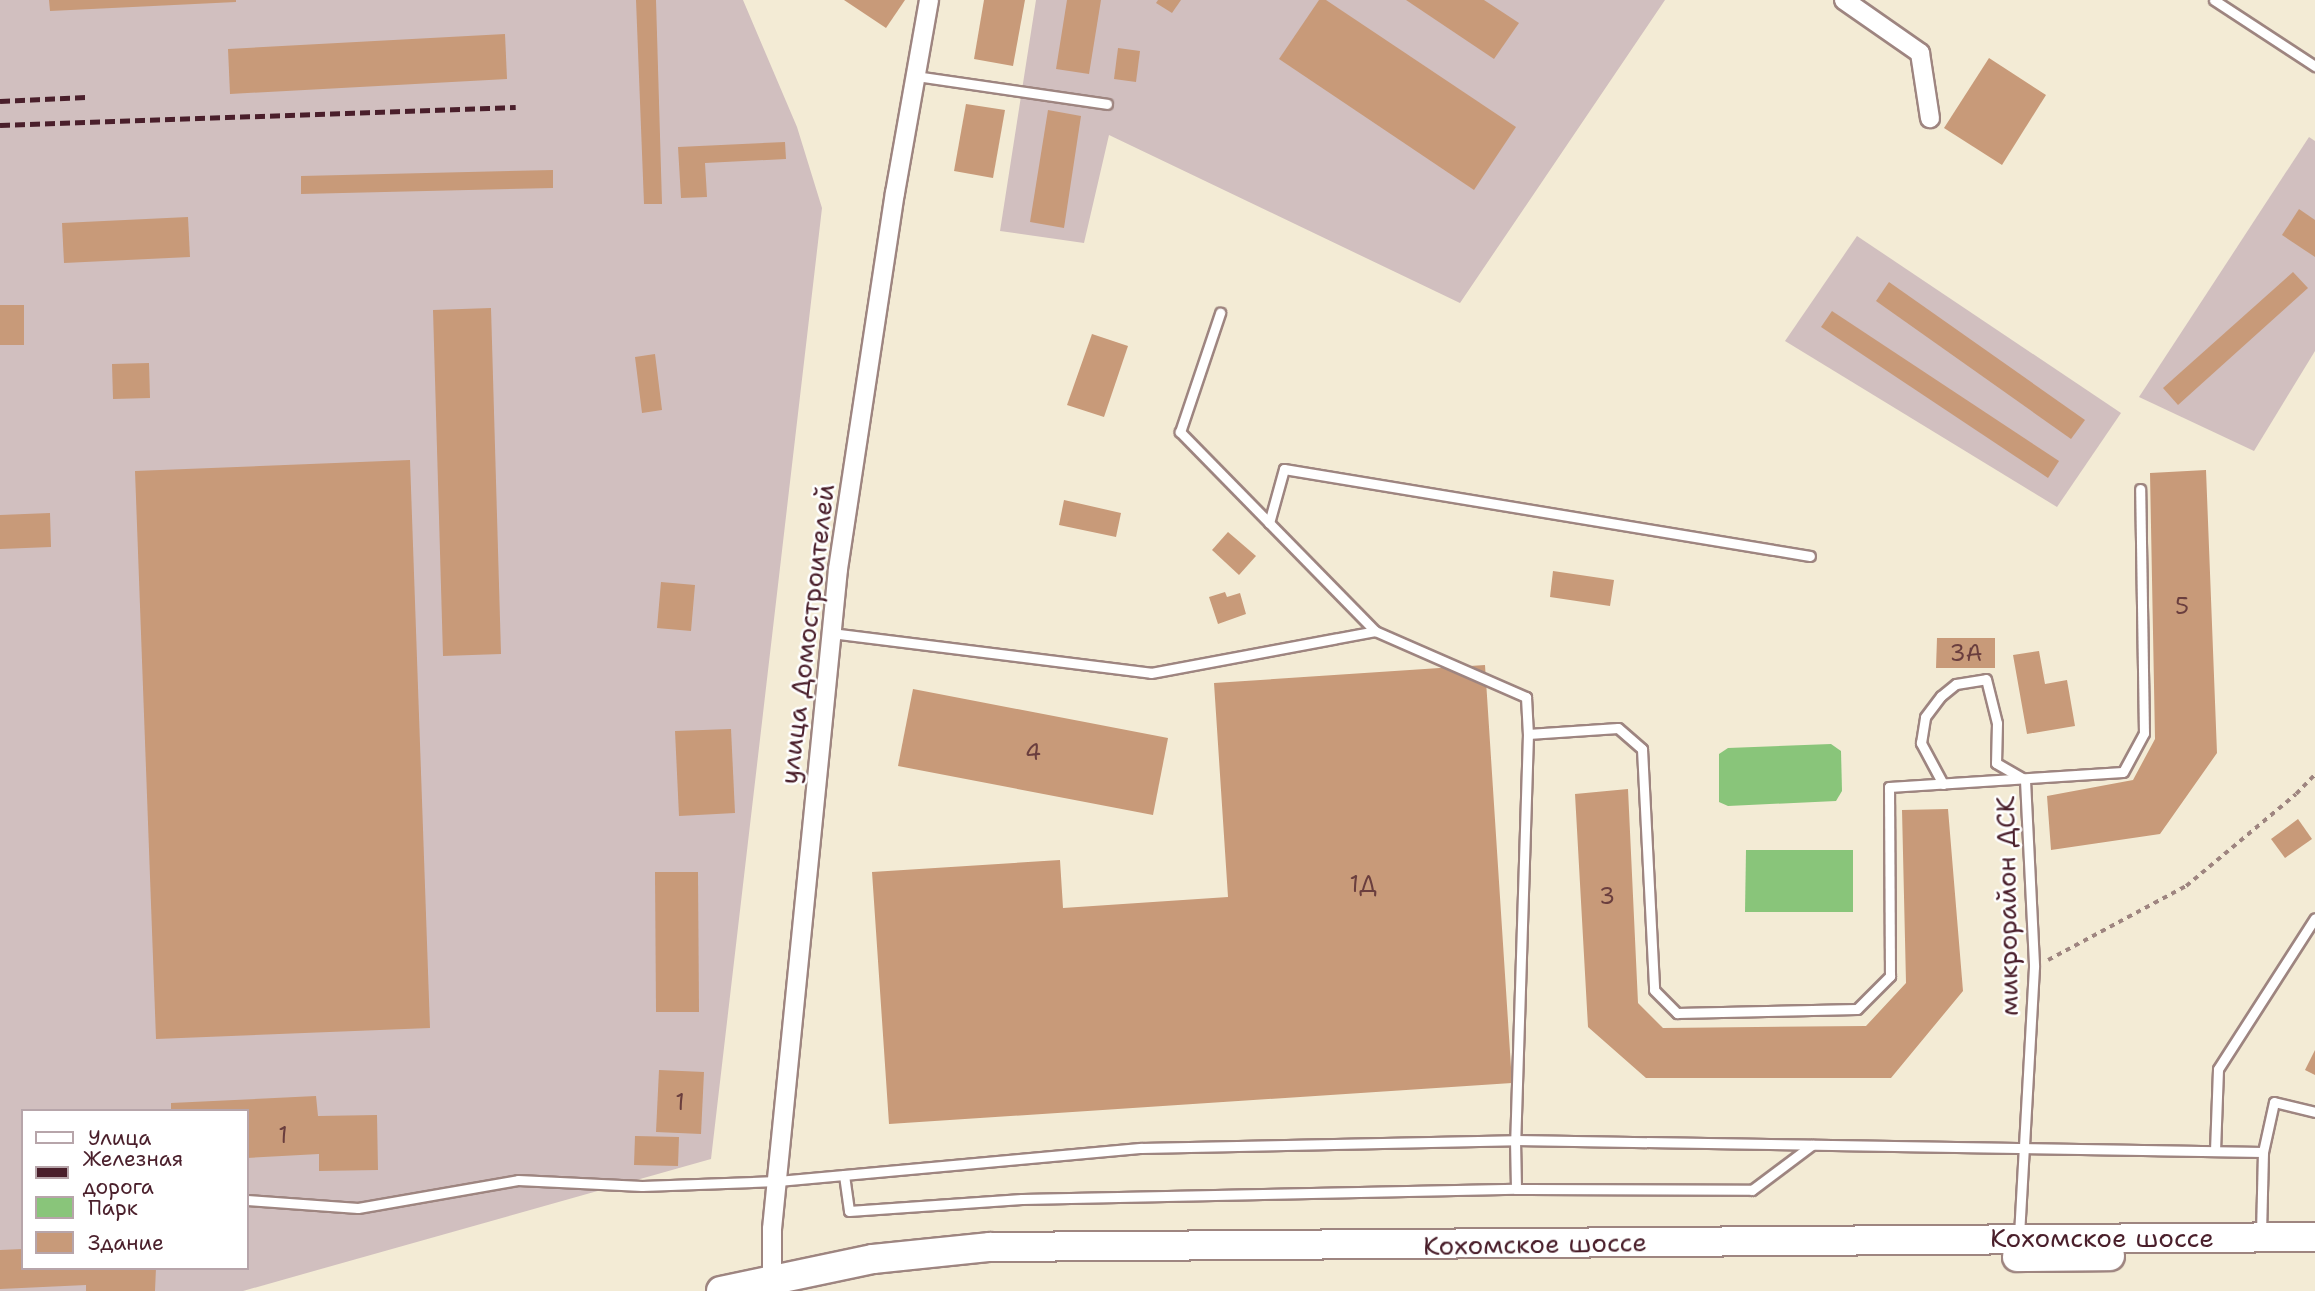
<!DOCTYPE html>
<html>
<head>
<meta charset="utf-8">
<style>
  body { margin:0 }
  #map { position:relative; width:2315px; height:1291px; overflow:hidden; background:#f3ebd5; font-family:"Shantell Sans",sans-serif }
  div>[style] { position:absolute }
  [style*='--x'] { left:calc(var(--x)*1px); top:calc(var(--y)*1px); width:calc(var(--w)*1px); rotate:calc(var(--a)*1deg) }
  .industrial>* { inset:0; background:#d1bfbf }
  .green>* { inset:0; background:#89c57a }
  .building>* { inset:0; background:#c89a79 }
  .path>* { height:3.5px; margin-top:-1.75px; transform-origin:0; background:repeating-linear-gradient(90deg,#9e8580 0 5px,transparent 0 10px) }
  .roads { filter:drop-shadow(2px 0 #9e8580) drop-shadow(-2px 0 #9e8580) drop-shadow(0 2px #9e8580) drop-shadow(0 -2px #9e8580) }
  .service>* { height:9px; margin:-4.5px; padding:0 4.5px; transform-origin:4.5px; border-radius:4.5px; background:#fff }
  .minor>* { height:18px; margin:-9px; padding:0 9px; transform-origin:9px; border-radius:9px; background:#fff }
  .primary>* { height:28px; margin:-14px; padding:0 14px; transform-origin:14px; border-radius:14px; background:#fff }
  .rail>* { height:5px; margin-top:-2.5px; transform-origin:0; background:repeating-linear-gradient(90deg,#4a1f2b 0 10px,transparent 0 15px) }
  span { translate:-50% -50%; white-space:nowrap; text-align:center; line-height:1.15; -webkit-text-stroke:5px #fff; paint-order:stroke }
  .number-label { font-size:23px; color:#6a3e3e }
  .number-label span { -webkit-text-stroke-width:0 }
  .street-label { font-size:26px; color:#4a1f2b }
  .legend { position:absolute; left:21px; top:1109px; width:228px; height:161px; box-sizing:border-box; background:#fff; border:2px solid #b7a5aa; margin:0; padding:9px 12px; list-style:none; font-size:21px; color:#4a1f2b }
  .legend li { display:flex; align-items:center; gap:14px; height:35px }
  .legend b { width:35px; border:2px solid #b7a5aa }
</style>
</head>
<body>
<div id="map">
  <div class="industrial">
    <i style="clip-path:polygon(evenodd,0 0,743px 0,797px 127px,822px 208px,711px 1159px,243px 1291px,0 1291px,0 0,23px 1111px,247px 1111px,247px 1268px,23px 1268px,23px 1111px)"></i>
    <i style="clip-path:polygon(1036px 0,1665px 0,1460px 303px,1109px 135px,1084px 243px,1000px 231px)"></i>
    <i style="clip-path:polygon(2309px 137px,2315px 141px,2315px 351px,2254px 451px,2139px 397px)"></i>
    <i style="clip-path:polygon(1857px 236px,2121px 413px,2057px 507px,1785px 341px)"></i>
  </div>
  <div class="green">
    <i style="clip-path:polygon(1831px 744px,1841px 751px,1842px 791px,1836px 801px,1728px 806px,1719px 802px,1719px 754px,1728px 748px)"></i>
    <i style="clip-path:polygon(1746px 850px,1853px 850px,1853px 912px,1745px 912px)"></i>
  </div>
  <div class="building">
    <i style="clip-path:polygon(49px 0,236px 0,236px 2px,50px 11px)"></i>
    <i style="clip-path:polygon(636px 0,656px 0,662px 204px,644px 204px)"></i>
    <i style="clip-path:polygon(844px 0,905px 0,886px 28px)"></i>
    <i style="clip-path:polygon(984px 0,1025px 0,1013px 66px,974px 59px)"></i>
    <i style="clip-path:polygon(1067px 0,1101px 0,1089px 74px,1056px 69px)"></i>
    <i style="clip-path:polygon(1158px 0,1181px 0,1172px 13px,1156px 3px)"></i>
    <i style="clip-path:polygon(1319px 0,1326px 0,1516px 127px,1474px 190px,1279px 59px)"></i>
    <i style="clip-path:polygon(1406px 0,1484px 0,1519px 23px,1494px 59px)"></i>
    <i style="clip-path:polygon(505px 34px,507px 79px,230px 94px,228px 49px)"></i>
    <i style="clip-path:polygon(1118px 48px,1140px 51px,1136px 82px,1114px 79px)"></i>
    <i style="clip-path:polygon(1989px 58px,2046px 95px,2002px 165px,1944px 128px)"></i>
    <i style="clip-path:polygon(966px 104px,1005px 110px,993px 178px,954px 171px)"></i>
    <i style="clip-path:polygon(1048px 110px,1081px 116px,1064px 228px,1030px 222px)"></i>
    <i style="clip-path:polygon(785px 142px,786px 159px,705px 163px,707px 197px,681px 198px,678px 147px)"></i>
    <i style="clip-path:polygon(553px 170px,553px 188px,301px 194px,301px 176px)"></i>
    <i style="clip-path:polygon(2299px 209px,2315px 220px,2315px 257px,2282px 235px)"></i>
    <i style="clip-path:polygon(188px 217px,190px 257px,64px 263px,62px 223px)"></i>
    <i style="clip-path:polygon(2293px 272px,2308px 288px,2178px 405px,2163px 388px)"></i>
    <i style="clip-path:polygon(1889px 282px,2085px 420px,2071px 439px,1876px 301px)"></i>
    <i style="clip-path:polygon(0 305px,24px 305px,24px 345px,0 345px)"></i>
    <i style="clip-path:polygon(491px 308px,501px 654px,443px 656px,433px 310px)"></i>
    <i style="clip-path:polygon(1832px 311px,2059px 461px,2048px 478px,1821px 327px)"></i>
    <i style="clip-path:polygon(1092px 334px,1128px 346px,1104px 417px,1067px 405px)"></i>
    <i style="clip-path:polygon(655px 354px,662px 410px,642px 413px,635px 357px)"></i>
    <i style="clip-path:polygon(149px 363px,150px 398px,113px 399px,112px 364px)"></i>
    <i style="clip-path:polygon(410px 460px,430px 1028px,156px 1039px,135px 471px)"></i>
    <i style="clip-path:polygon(2206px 470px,2217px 753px,2160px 834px,2051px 850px,2047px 796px,2133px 780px,2155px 739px,2150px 473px)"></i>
    <i style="clip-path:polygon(1064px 500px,1121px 513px,1116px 537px,1059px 525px)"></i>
    <i style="clip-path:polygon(50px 513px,51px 547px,0 549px,0 515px)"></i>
    <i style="clip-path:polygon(1228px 532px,1256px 556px,1239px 575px,1212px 550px)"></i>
    <i style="clip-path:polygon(1553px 571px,1614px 580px,1610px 606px,1550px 597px)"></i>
    <i style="clip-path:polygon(661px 582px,695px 585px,691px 631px,657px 628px)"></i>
    <i style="clip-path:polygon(1225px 592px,1227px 597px,1240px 593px,1246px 614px,1218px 624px,1209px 597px)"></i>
    <i style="clip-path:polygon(1937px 638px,1995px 638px,1995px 668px,1936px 668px)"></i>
    <i style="clip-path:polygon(2039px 651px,2045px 684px,2067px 680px,2075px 726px,2027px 734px,2013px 655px)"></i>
    <i style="clip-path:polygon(1485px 665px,1512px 1083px,889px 1124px,872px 872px,1060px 860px,1063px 908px,1228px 897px,1214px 683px)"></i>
    <i style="clip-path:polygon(913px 689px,1168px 738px,1153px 815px,898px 766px)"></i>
    <i style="clip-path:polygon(731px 729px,735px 813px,679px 816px,675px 731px)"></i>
    <i style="clip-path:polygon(1628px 789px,1638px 1003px,1663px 1028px,1866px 1026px,1906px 983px,1902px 810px,1948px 809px,1963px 991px,1891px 1078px,1646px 1078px,1588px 1027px,1575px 794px)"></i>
    <i style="clip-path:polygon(2298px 819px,2312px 839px,2285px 858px,2271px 839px)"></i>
    <i style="clip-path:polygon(655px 872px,698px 872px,699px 1012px,656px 1012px)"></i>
    <i style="clip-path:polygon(2315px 1050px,2315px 1075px,2305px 1070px)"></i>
    <i style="clip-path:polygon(659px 1070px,704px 1072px,701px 1134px,656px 1132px)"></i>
    <i style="clip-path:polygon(316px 1096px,318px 1116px,377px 1115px,378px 1170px,319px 1171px,319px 1154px,247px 1158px,247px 1111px,171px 1111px,171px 1103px)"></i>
    <i style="clip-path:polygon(635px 1136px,679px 1137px,678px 1166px,634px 1165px)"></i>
    <i style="clip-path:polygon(23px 1249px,23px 1268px,156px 1268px,155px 1291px,86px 1291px,86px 1285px,0 1289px,0 1250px)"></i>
  </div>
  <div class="path">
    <i style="--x:2048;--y:960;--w:157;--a:-28.2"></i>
    <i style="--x:2186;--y:886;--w:143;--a:-39.9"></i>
    <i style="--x:2296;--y:794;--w:28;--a:-46"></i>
  </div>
  <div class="roads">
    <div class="service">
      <i style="--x:2214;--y:0;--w:121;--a:33.2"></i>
      <i style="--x:916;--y:76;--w:193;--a:8.3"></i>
      <i style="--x:1269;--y:523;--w:56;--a:-74.5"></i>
      <i style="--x:1284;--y:469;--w:533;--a:9.39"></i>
      <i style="--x:1375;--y:631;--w:165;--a:23.6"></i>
      <i style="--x:1526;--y:697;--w:37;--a:87"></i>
      <i style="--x:1528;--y:734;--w:406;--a:91.8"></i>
      <i style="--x:1515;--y:1140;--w:49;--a:88.8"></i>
      <i style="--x:831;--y:633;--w:322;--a:7.1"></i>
      <i style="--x:1151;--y:673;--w:228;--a:-10.6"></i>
      <i style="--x:1375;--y:631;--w:279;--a:-134.4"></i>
      <i style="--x:1180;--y:432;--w:126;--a:-71.4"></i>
      <i style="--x:1528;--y:734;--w:90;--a:-3.8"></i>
      <i style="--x:1618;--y:728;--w:32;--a:41"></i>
      <i style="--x:1642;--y:749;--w:241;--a:87.1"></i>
      <i style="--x:1654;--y:990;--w:33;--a:45"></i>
      <i style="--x:1677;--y:1013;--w:180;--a:-1.3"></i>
      <i style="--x:1857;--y:1009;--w:47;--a:-45"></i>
      <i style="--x:1890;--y:976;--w:189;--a:-90.3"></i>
      <i style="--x:1889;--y:787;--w:234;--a:-3.7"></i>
      <i style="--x:2123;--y:772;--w:44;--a:-61.7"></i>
      <i style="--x:2144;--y:733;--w:244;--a:-90.9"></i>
      <i style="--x:1943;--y:784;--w:47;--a:-118.2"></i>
      <i style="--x:1921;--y:743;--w:26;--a:-81"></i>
      <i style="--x:1925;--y:717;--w:26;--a:-53"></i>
      <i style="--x:1941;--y:696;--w:19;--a:-39"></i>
      <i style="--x:1956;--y:684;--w:30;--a:-9"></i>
      <i style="--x:1986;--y:679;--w:45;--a:76"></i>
      <i style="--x:1997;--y:723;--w:40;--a:91.4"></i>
      <i style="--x:1996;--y:763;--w:34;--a:30"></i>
      <i style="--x:2025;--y:780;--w:187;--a:87.2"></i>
      <i style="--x:2034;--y:967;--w:268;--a:93.2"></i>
      <i style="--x:2215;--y:1151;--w:82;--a:-87.9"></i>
      <i style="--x:2218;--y:1069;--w:179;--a:-57.3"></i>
      <i style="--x:2263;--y:1152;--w:51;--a:-77.6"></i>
      <i style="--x:2274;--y:1102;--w:42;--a:13.7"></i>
      <i style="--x:844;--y:1175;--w:36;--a:82"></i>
      <i style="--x:849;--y:1211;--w:173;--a:-4"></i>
      <i style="--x:1022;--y:1199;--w:494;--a:-1.2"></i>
      <i style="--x:1516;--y:1189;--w:236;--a:0.2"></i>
      <i style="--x:1752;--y:1190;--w:75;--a:-36.9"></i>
      <i style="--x:247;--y:1200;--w:111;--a:4.1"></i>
      <i style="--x:358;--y:1208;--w:162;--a:-9.9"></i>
      <i style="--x:518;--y:1180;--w:124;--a:2.8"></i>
      <i style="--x:642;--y:1186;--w:135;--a:-2.1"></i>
      <i style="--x:777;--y:1181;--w:365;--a:-5.2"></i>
      <i style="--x:1141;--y:1148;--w:374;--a:-1.2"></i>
      <i style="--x:1515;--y:1140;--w:748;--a:0.92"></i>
      <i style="--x:2263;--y:1152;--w:84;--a:91.4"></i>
    </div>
    <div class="minor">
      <i style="--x:1844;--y:0;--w:93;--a:34.9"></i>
      <i style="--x:1920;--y:53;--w:66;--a:81.3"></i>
      <i style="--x:772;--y:1278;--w:49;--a:-90"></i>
      <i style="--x:772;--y:1229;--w:663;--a:-84.29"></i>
      <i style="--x:838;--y:569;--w:380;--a:-81.4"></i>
      <i style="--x:895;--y:193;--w:196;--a:-80"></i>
    </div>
    <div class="primary">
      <i style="--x:2017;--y:1257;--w:93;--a:-0.6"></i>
      <i style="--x:721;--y:1291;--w:155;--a:-11.9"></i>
      <i style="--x:873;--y:1259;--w:118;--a:-5.9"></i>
      <i style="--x:990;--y:1247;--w:1325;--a:-0.43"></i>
    </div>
  </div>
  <div class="rail">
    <i style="--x:0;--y:101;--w:86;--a:-2.7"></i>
    <i style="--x:0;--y:125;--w:516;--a:-2"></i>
  </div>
  <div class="number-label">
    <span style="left:2182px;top:606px">5</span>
    <span style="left:1966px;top:653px">3А</span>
    <span style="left:1033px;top:752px">4</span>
    <span style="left:1363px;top:884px">1Д</span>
    <span style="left:1607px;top:896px">3</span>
    <span style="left:680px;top:1102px">1</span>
    <span style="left:283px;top:1135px">1</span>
  </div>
  <div class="street-label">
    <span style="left:807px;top:634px;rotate:-83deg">улица Домостроителей</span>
    <span style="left:2007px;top:906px;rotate:-91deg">микрорайон ДСК</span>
    <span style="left:2102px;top:1238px">Кохомское шоссе</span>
    <span style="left:1535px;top:1244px;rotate:-1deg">Кохомское шоссе</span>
  </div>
  <ul class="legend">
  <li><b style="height:9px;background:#fff"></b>Улица</li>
  <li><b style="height:9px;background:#4a1f2b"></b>Железная дорога</li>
  <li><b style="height:19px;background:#89c57a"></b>Парк</li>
  <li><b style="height:19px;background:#c89a79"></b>Здание</li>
  </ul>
</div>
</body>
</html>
